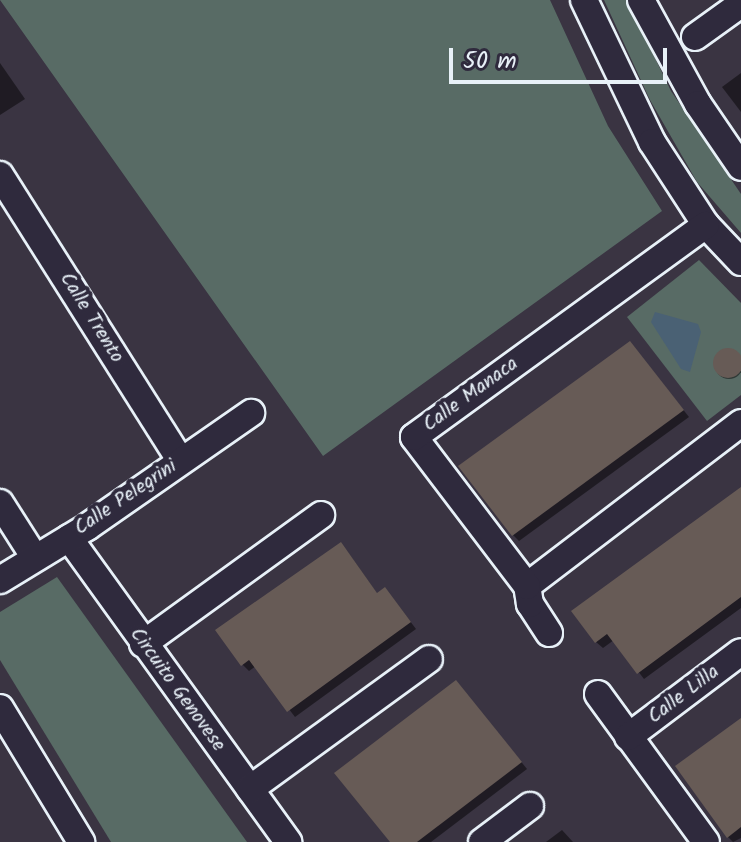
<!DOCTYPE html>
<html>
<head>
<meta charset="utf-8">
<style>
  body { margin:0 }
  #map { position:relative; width:741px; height:842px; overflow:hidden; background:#3a3442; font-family:Kalam,sans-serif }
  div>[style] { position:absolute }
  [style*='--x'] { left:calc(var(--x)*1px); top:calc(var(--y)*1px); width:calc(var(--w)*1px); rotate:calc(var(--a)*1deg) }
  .green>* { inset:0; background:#586b65 }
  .water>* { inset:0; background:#4a6174 }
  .shadow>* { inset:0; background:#0007 }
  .round { border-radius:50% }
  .building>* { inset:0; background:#675b56 }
  .roads { filter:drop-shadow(2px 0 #e8f1f8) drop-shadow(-2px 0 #e8f1f8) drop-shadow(0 2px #e8f1f8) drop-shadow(0 -2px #e8f1f8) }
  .street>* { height:26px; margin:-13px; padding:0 13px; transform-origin:13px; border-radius:13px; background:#2f2a3d }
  span { translate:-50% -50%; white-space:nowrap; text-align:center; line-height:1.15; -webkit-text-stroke:8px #2f2a3d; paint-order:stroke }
  .street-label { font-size:20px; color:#e8f1f8 }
  .scale { position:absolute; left:449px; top:48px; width:218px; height:36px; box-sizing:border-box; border:4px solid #e8f1f8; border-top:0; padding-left:10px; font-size:24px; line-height:28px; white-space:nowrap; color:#e8f1f8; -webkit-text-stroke:6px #2f2a3d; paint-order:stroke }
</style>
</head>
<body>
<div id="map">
  <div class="green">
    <i style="clip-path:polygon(0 0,550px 0,608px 126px,662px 211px,323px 456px)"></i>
    <i style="clip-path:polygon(604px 0,627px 0,671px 91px,741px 194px,741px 233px,697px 182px,650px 100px)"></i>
    <i style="clip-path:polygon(699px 260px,741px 303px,741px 395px,707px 421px,627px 317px)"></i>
    <i style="clip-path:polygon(57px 577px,247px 842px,111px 842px,0 660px,0 612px)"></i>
  </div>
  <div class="water">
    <i style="clip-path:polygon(655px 312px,698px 324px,701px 332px,690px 372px,681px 369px,651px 322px)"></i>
  </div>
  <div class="shadow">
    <i style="clip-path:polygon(0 63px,25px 99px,0 115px)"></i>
    <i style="clip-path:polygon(741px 73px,741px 112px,722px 87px)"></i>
    <i style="clip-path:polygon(636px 350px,689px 417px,519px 541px,513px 535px)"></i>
    <i class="round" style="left:715px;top:351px;width:28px;height:28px"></i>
    <i style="clip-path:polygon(741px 489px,741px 608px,644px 679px,614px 640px,603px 648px,596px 642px)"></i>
    <i style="clip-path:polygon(347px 551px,378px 595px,391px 596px,416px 629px,295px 717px,256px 666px,249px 671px,242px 664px)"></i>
    <i style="clip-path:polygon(462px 689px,527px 769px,431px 842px,392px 842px)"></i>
    <i style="clip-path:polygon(741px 721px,741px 838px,733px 842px,728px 837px)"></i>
    <i style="clip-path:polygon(562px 830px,573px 842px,546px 842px)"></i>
  </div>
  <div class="building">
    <i style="clip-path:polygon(630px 341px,684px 410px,512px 536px,458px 466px)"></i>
    <i class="round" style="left:713px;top:348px;width:30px;height:30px"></i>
    <i style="clip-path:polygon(741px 487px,741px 597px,637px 674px,607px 634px,595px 643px,571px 611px)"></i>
    <i style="clip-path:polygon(341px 542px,377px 593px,385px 587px,411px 622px,287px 712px,249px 660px,241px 666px,215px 630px)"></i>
    <i style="clip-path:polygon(456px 680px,522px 762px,417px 842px,390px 842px,334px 773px)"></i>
    <i style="clip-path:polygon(741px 718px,741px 827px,727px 838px,675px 766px)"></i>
  </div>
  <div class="roads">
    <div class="street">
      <i style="--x:584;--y:0;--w:157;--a:64.4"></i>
      <i style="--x:652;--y:142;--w:99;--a:57"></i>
      <i style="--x:706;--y:225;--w:51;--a:46.6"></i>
      <i style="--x:641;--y:0;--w:119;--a:61.3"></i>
      <i style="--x:698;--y:104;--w:76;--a:55.7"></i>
      <i style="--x:695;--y:37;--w:57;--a:-35.7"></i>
      <i style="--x:0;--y:175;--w:338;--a:57.7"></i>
      <i style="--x:0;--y:503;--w:65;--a:57.5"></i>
      <i style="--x:69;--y:538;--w:375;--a:54.2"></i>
      <i style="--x:0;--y:580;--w:102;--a:-31.3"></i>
      <i style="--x:87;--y:527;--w:200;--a:-34.8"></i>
      <i style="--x:527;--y:586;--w:269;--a:-37.3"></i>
      <i style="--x:549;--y:633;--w:35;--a:-123"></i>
      <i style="--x:530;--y:604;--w:18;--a:-99"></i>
      <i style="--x:527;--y:586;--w:187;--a:-127.2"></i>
      <i style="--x:414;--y:437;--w:361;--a:-36"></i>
      <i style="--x:143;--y:644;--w:220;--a:-35.9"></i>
      <i style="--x:598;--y:694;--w:183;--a:53.9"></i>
      <i style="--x:0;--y:708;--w:157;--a:58.8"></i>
      <i style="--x:628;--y:737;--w:141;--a:-37"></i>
      <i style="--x:250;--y:789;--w:221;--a:-36"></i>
      <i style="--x:482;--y:842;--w:60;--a:-36.9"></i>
    </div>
  </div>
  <div class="street-label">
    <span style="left:91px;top:318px;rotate:58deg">Calle Trento</span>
    <span style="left:471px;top:395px;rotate:-36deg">Calle Manaca</span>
    <span style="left:126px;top:498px;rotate:-34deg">Calle Pelegrini</span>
    <span style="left:177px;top:690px;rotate:54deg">Circuito Genovese</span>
    <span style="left:684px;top:695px;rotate:-37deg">Calle Lilla</span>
  </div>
  <div class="scale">50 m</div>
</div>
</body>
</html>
